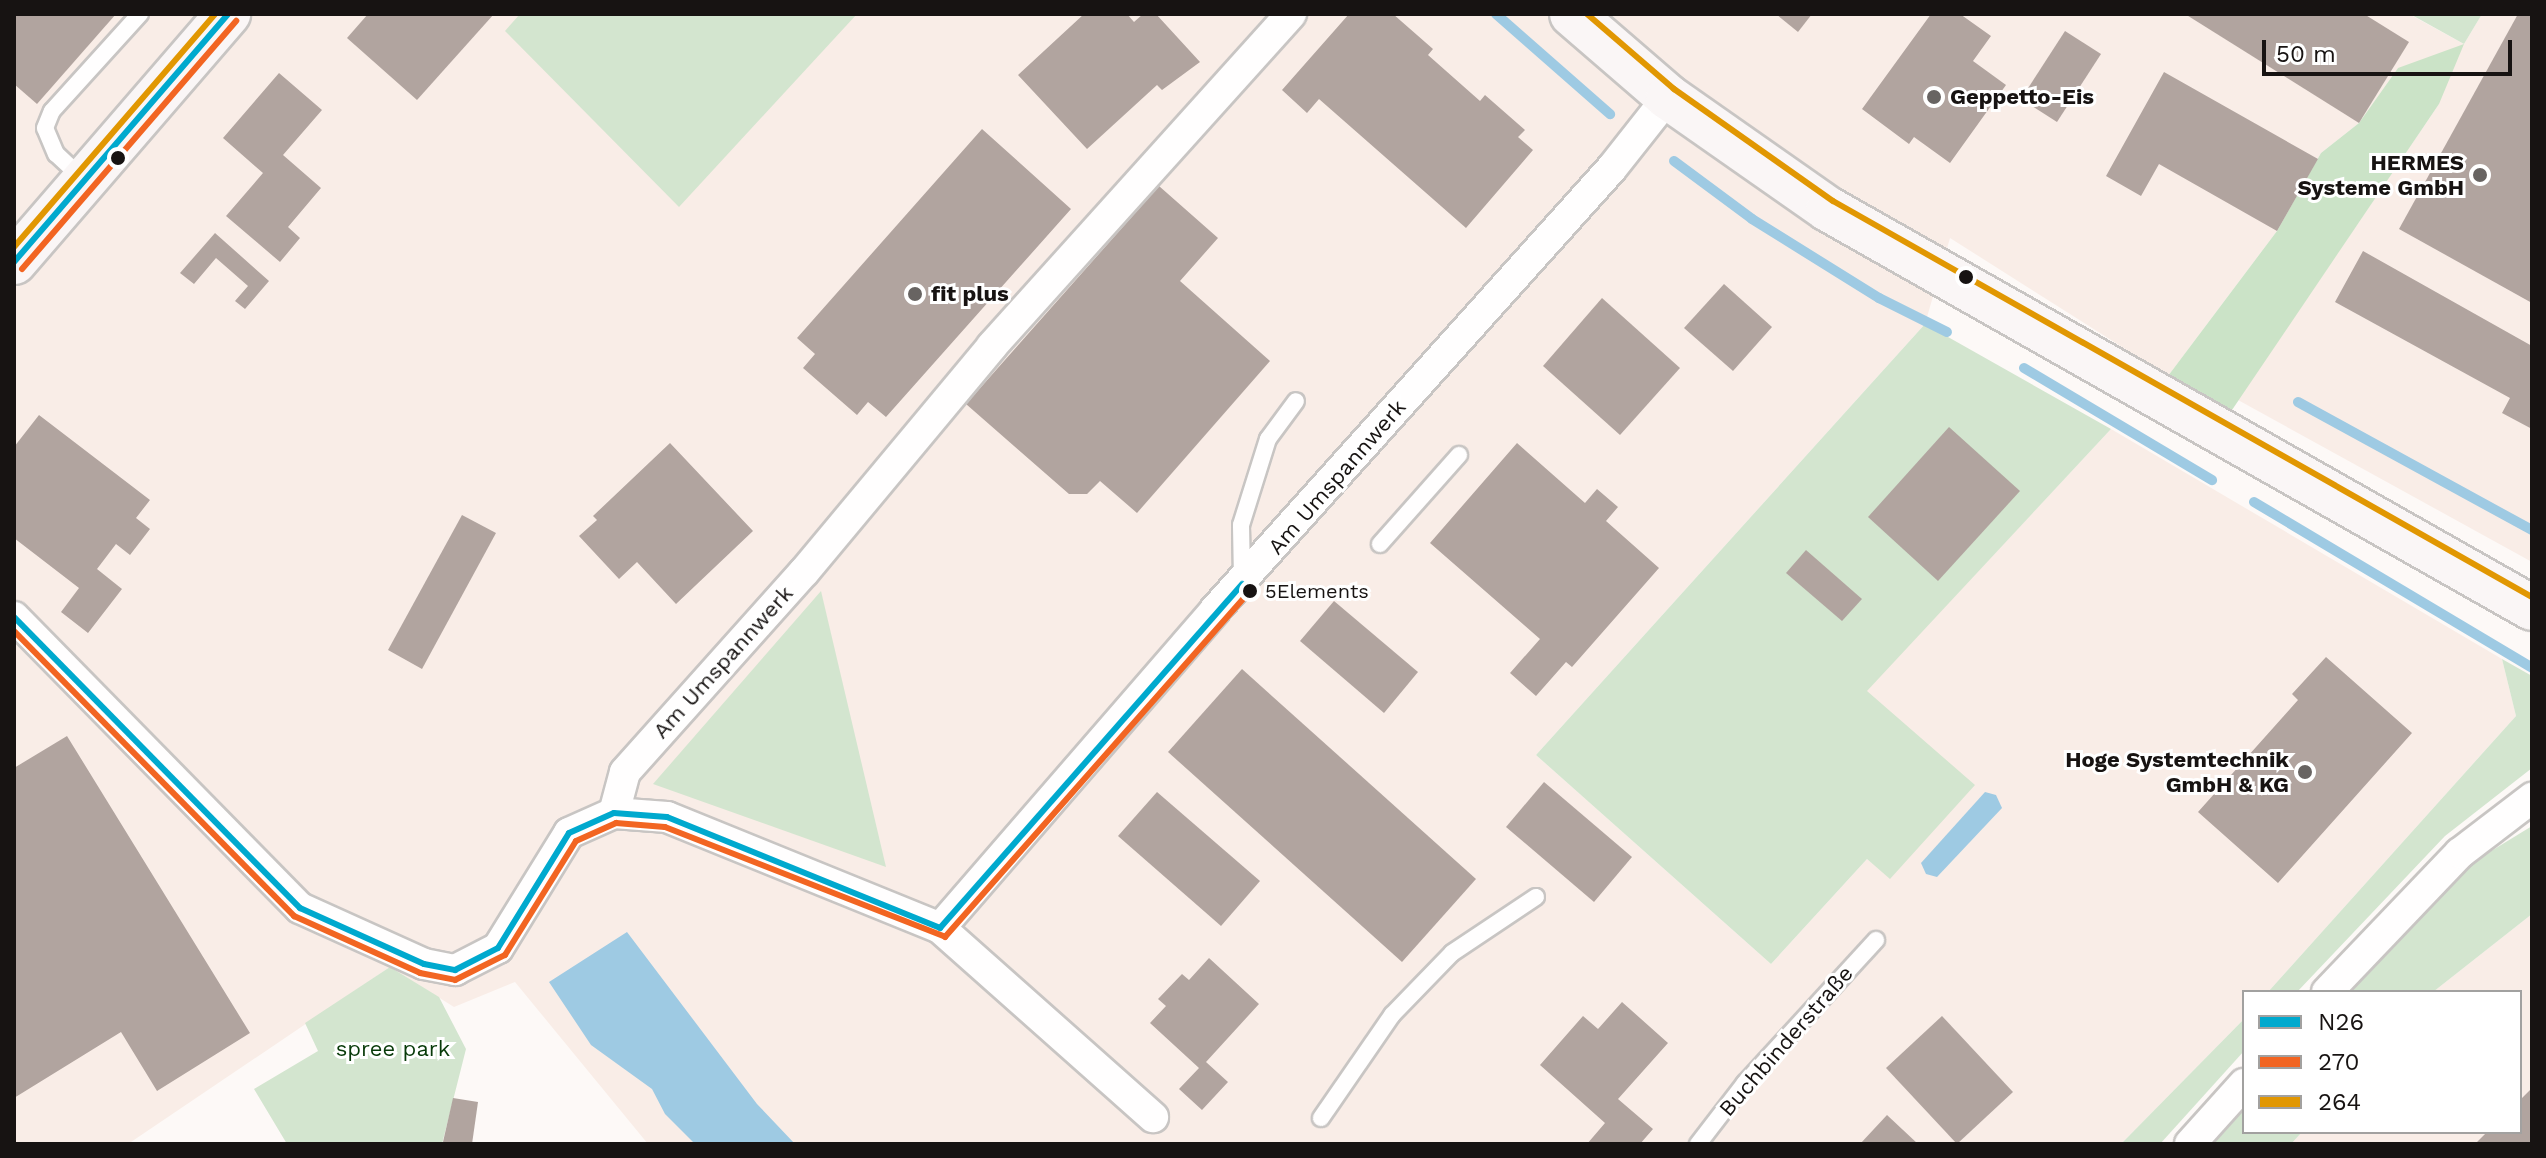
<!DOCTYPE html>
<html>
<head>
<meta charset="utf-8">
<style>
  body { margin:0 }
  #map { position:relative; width:2546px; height:1158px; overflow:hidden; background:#fdf9f7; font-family:"Work Sans",sans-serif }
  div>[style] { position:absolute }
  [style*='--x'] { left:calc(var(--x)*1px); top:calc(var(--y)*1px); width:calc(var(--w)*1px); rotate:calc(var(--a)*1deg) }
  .built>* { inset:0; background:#f9ede7 }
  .green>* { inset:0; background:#d3e5cf }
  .forest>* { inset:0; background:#cbe3c7 }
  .water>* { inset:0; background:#9ecae3 }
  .stream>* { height:10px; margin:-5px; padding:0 5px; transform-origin:5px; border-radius:5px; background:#9ecae3 }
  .building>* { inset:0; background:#b1a49f }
  .roads { filter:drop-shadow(2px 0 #c8c5c3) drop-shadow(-2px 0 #c8c5c3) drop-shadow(0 2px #c8c5c3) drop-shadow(0 -2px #c8c5c3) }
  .service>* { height:16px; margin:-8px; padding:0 8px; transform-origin:8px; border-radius:8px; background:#fffefe }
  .minor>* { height:30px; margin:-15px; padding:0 15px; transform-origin:15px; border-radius:15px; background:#fffefe }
  .secondary>* { height:44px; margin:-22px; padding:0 22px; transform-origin:22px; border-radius:22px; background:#faf6f6 }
  .bus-1>* { height:6px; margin:-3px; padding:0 3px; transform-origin:3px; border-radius:3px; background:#00a9ce }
  .bus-2>* { height:6px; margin:-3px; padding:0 3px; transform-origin:3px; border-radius:3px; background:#f26522 }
  .bus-3>* { height:6px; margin:-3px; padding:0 3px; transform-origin:3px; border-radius:3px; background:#e19702 }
  .dots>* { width:22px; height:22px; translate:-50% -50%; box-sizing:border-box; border:4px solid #fff; border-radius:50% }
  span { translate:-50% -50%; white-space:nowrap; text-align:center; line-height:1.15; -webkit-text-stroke:6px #fff; paint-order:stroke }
  .bus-label { font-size:20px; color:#171312 }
  .left { translate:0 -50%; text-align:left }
  .poi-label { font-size:22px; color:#171312; font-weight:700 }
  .right { translate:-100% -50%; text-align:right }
  .street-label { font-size:22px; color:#171312 }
  .park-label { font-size:22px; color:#083a09 }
  .frame { position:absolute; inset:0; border:16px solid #171312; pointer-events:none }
  .legend { position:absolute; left:2242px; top:990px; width:280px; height:144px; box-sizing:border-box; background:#fff; border:2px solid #a2a1a0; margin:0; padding:10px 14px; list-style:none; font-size:24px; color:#171312 }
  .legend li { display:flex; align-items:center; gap:16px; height:40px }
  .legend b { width:40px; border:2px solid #a2a1a0 }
  .scale { position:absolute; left:2262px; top:40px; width:250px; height:36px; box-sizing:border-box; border:4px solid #171312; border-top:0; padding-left:10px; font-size:24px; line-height:28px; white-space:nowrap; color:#171312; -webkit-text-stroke:6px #fff; paint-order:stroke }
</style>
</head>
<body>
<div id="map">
  <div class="built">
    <i style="clip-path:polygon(14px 14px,2409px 14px,2464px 44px,2482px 14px,2532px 14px,2532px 562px,2238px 400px,2439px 104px,2398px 68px,2359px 123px,2321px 153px,2277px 231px,2168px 376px,1950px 238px,1925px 324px,1536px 755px,1771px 964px,1867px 859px,1890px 878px,1974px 785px,1866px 691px,2111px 429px,2502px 659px,2516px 716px,2268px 992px,2244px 992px,2244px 1019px,2121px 1144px,648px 1144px,515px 982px,454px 1007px,390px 967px,128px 1144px,14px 1144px)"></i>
    <i style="clip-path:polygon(2532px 914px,2532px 1144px,2291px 1144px,2302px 1132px,2520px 1132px,2520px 992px,2433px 992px)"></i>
  </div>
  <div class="green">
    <i style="clip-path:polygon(520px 14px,857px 14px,679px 207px,505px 31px)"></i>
    <i style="clip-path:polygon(2410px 14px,2482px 14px,2464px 44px)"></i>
    <i style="clip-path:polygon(1925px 324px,2111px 429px,1867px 691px,1975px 785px,1890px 879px,1867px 859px,1771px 964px,1536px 755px)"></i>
    <i style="clip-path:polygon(821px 591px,886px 867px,653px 784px)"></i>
    <i style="clip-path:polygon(2502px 659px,2532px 676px,2532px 768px,2445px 836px,2297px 992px,2268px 992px,2516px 716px)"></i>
    <i style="clip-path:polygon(2532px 826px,2532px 914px,2433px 992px,2348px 992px,2470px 864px)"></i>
    <i style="clip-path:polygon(390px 967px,439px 997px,466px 1049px,442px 1144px,287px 1144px,254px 1089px,318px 1051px,305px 1023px)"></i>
    <i style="clip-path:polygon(2244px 1019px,2244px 1051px,2160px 1144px,2121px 1144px)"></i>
    <i style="clip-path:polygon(2244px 1108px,2244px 1132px,2302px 1132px,2291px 1144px,2213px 1144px)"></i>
  </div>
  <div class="forest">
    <i style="clip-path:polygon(2464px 44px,2439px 104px,2232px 410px,2168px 376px,2277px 231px,2321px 153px,2359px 123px,2398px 68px)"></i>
  </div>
  <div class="water">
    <i style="clip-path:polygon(1985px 792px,1996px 795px,2002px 808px,1937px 877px,1926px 874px,1921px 863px)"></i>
    <i style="clip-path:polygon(627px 932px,757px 1104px,795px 1144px,695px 1144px,665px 1114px,652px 1089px,591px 1045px,549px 982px)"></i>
  </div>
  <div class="stream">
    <i style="--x:1496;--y:14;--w:152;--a:41.3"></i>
    <i style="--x:1674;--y:161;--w:97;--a:36.6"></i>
    <i style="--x:1752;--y:219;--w:150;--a:31.9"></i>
    <i style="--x:1879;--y:298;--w:76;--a:26.6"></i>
    <i style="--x:2024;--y:368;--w:219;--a:30.8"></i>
    <i style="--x:2298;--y:402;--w:267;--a:28.7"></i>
    <i style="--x:2254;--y:502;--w:324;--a:30.8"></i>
  </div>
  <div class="building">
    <i style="clip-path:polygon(14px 14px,116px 14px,37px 104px,14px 84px)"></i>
    <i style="clip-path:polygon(368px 14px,494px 14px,417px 100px,347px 38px)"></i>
    <i style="clip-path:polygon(1084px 14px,1127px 14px,1134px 22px,1143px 14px,1156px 14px,1200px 62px,1162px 90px,1157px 85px,1087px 149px,1018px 75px)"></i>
    <i style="clip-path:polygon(1349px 14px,1393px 14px,1433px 49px,1428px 55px,1480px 101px,1485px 95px,1525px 130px,1518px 137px,1533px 150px,1466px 228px,1319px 99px,1307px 113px,1282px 90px)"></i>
    <i style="clip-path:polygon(1776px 14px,1812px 14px,1798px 32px)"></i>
    <i style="clip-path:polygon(1931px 14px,1960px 14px,1991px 36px,1973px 61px,2006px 85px,1950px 163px,1914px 137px,1909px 144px,1862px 109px)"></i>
    <i style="clip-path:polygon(2185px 14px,2364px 14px,2409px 42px,2359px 123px)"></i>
    <i style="clip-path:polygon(2518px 14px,2532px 14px,2532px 303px,2399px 229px)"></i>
    <i style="clip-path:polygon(2065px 31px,2101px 54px,2057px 122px,2021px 99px)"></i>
    <i style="clip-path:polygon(2164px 72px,2318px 159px,2277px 231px,2159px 164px,2141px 196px,2106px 176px)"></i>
    <i style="clip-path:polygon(279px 73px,322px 110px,283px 155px,321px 188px,288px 227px,300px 238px,280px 262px,226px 216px,263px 173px,223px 138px)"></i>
    <i style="clip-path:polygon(982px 129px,1071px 209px,886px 417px,868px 402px,857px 415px,803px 368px,815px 354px,797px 338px)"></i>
    <i style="clip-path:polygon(1159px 186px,1218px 238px,1180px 281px,1270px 361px,1137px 513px,1100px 481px,1087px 494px,1069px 494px,966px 404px)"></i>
    <i style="clip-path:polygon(215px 233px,269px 281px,245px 309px,235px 301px,248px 286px,216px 258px,194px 284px,180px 273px)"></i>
    <i style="clip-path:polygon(2363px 251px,2532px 346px,2532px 429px,2502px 413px,2510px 398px,2335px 302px)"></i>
    <i style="clip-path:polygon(1724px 284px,1772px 327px,1733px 371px,1684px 328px)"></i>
    <i style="clip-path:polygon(1602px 298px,1680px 368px,1620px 435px,1543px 366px)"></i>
    <i style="clip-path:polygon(39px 415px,150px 500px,136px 518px,150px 529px,130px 555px,116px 544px,97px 569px,122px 589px,88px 633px,61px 612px,79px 588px,14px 538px,14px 447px)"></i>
    <i style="clip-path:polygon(1949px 427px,2020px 491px,1938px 581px,1868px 517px)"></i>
    <i style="clip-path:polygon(670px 443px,753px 531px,676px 604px,637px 562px,619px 579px,579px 536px,597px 520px,593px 516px)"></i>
    <i style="clip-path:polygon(1517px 443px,1585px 503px,1597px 489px,1618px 507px,1606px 521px,1659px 568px,1572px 667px,1566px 662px,1536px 696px,1510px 673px,1540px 639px,1430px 543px)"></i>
    <i style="clip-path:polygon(462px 515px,496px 533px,422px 669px,388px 650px)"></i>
    <i style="clip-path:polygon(1806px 550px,1862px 599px,1842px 621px,1786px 573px)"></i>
    <i style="clip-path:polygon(1334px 601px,1418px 672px,1384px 713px,1300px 641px)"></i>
    <i style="clip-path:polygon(2326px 657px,2412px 733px,2278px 883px,2198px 812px,2298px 700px,2292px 694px)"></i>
    <i style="clip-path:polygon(1242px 669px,1476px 879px,1402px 962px,1168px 752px)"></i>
    <i style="clip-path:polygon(67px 736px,250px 1033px,157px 1091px,121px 1032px,14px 1098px,14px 768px)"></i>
    <i style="clip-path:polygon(1544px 782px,1632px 857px,1594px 902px,1506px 827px)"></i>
    <i style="clip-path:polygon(1157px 792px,1260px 881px,1221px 926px,1118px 836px)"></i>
    <i style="clip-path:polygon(1209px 958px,1259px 1004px,1206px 1062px,1228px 1082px,1202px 1110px,1179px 1089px,1199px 1068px,1150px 1023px,1166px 1006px,1158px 999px,1182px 974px,1189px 980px)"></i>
    <i style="clip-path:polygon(1622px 1002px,1668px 1043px,1618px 1099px,1653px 1129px,1640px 1144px,1587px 1144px,1605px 1123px,1540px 1065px,1583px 1016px,1598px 1029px)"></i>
    <i style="clip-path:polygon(1942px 1016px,2013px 1092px,1957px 1144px,1886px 1068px)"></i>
    <i style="clip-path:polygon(2532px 1088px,2532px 1144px,2475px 1144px,2487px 1132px,2520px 1132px,2520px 1100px)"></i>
    <i style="clip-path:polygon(453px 1098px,478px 1102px,472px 1144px,443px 1142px)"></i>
    <i style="clip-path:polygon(1887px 1115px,1918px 1144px,1860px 1144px)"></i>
  </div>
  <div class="roads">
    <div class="service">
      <i style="--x:82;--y:178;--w:35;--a:-137"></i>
      <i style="--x:56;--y:154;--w:28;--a:-113"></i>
      <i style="--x:45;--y:128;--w:18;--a:-68"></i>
      <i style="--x:52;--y:111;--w:131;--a:-47.8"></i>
      <i style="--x:1380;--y:544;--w:119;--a:-48.4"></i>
      <i style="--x:1242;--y:578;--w:53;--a:-91.1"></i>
      <i style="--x:1241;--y:525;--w:90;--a:-72.6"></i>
      <i style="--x:1268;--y:439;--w:47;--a:-53.6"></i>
      <i style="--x:1321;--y:1118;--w:125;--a:-55.4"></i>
      <i style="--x:1392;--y:1015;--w:86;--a:-45.9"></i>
      <i style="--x:1452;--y:953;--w:101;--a:-33.7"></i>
      <i style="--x:1698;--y:1144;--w:77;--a:-52.4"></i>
      <i style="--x:1745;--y:1083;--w:194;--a:-47.5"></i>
    </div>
    <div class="minor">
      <i style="--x:14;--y:617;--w:408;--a:45.5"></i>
      <i style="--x:300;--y:908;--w:136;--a:24.3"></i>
      <i style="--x:424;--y:964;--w:32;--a:11"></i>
      <i style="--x:455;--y:970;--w:48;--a:-27.1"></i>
      <i style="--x:498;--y:948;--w:135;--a:-58.3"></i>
      <i style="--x:569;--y:833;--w:49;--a:-24"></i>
      <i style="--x:614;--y:813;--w:53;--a:4.3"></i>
      <i style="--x:667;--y:817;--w:295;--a:22.1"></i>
      <i style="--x:940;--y:928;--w:420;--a:-49.1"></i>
      <i style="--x:1215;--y:610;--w:594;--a:-48.07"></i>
      <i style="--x:1612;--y:168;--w:90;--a:-51.7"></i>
      <i style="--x:614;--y:813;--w:42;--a:-75"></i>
      <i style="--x:625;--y:772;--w:268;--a:-48.2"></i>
      <i style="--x:804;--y:572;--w:294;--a:-50.2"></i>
      <i style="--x:992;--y:346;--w:447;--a:-48"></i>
      <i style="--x:940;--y:928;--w:285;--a:41.6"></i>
      <i style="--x:2327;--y:992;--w:192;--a:-46.3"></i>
      <i style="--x:2460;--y:853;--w:91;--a:-37.4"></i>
      <i style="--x:2190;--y:1144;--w:81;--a:-48"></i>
    </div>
    <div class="secondary">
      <i style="--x:1572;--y:14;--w:127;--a:40.8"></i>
      <i style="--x:1668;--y:97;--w:195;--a:35"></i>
      <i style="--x:1828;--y:209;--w:809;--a:29.54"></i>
      <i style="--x:14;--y:262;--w:328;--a:-49.2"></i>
    </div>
  </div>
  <div class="bus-1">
    <i style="--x:14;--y:262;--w:328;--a:-49.2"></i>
    <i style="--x:14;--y:617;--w:408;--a:45.5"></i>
    <i style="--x:300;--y:908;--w:136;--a:24.3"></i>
    <i style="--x:424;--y:964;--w:32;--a:11"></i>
    <i style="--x:455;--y:970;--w:48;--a:-27.1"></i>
    <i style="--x:498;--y:948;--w:135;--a:-58.3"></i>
    <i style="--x:569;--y:833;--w:49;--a:-24"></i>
    <i style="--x:614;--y:813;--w:53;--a:4.3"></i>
    <i style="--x:667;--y:817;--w:295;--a:22.1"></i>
    <i style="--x:940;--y:928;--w:458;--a:-48.7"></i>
  </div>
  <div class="bus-2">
    <i style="--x:22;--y:269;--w:328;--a:-49.2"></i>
    <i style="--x:14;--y:631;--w:400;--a:45.5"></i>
    <i style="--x:294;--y:916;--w:138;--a:24.3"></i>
    <i style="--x:420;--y:973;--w:36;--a:11"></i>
    <i style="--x:455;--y:980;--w:56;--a:-26.6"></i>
    <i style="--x:505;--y:955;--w:134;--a:-58.1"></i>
    <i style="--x:576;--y:841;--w:44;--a:-24.2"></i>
    <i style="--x:616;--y:823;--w:49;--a:4.7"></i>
    <i style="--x:665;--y:827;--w:301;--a:21.4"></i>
    <i style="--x:945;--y:937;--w:461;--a:-48.6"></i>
  </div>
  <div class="bus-3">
    <i style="--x:1587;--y:14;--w:115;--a:40.8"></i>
    <i style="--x:1674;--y:89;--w:194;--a:35.2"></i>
    <i style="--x:1833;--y:201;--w:803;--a:29.53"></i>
    <i style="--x:14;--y:247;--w:308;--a:-49.2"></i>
  </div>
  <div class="dots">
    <i style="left:1934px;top:97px;background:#686462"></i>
    <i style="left:118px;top:158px;background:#171312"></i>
    <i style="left:2480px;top:175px;background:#686462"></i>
    <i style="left:1966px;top:277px;background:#171312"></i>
    <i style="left:915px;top:294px;background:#686462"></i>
    <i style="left:1250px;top:591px;background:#171312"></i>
    <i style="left:2305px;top:772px;background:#686462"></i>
  </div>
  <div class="bus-label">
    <span class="left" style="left:1265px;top:591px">5Elements</span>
  </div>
  <div class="poi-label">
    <span class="left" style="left:1950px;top:97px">Geppetto-Eis</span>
    <span class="right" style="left:2464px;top:175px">HERMES<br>Systeme GmbH</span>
    <span class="left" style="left:931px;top:294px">fit plus</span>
    <span class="right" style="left:2289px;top:772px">Hoge Systemtechnik<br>GmbH &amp; KG</span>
  </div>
  <div class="street-label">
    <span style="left:1337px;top:477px;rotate:-49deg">Am Umspannwerk</span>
    <span style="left:723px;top:662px;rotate:-48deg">Am Umspannwerk</span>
    <span style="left:1786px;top:1041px;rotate:-49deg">Buchbinderstraße</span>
  </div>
  <div class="park-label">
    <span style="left:393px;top:1049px">spree park</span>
  </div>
  <div class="frame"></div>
  <ul class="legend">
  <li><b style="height:10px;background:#00a9ce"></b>N26</li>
  <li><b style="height:10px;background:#f26522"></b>270</li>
  <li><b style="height:10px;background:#e19702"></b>264</li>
  </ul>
  <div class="scale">50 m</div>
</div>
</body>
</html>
